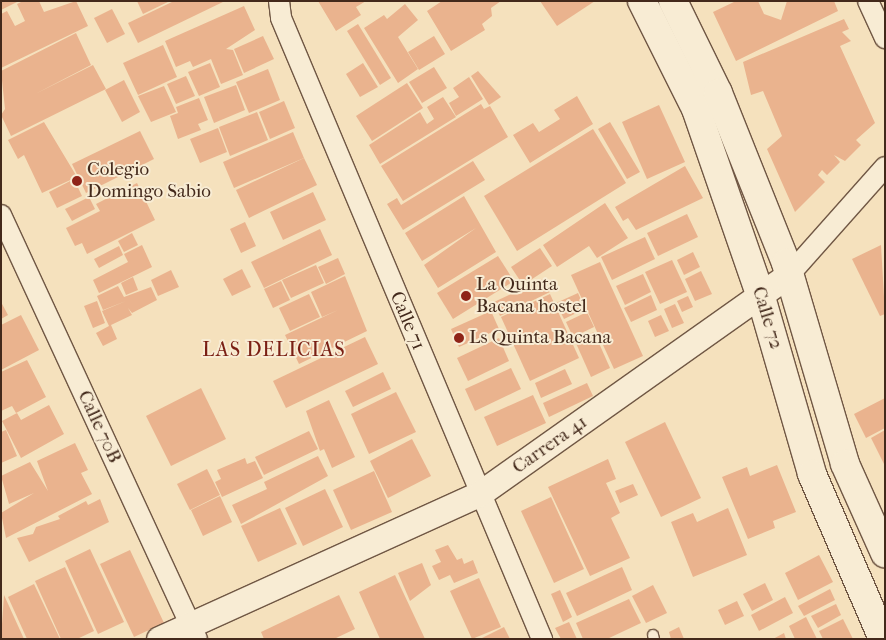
<!DOCTYPE html>
<html>
<head>
<meta charset="utf-8">
<style>
  body { margin:0 }
  #map { position:relative; width:886px; height:640px; overflow:hidden; background:#f5e1bd; font-family:"IM FELL French Canon",serif }
  div>[style] { position:absolute }
  [style*='--x'] { left:calc(var(--x)*1px); top:calc(var(--y)*1px); width:calc(var(--w)*1px); rotate:calc(var(--a)*1deg) }
  .building>* { inset:0; background:#eab38e }
  .roads { filter:drop-shadow(1px 0 #705744) drop-shadow(-1px 0 #705744) drop-shadow(0 1px #705744) drop-shadow(0 -1px #705744) }
  .service>* { height:10px; margin:-5px; padding:0 5px; transform-origin:5px; border-radius:5px; background:#f8ecd4 }
  .minor>* { height:20px; margin:-10px; padding:0 10px; transform-origin:10px; border-radius:10px; background:#f8ecd4 }
  .tertiary>* { height:25px; margin:-12.5px; padding:0 12.5px; transform-origin:12.5px; border-radius:12.5px; background:#f8ecd4 }
  .secondary>* { height:28px; margin:-14px; padding:0 14px; transform-origin:14px; border-radius:14px; background:#f8ecd4 }
  .dots>* { width:14px; height:14px; translate:-50% -50%; box-sizing:border-box; border:2px solid #f8ecd4; border-radius:50% }
  span { translate:-50% -50%; white-space:nowrap; text-align:center; line-height:1.15; -webkit-text-stroke:4px #f8ecd4; paint-order:stroke }
  .poi-label { font-size:19px; color:#43291b }
  .left { translate:0 -50%; text-align:left }
  .street-label { font-size:19px; color:#43291b }
  .neighbourhood-label { font-size:20px; color:#7a1f14; letter-spacing:1px }
  .frame { position:absolute; inset:0; border:2px solid #43291b; pointer-events:none }
</style>
</head>
<body>
<div id="map">
  <div class="building">
    <i style="clip-path:polygon(1px 1px,19px 1px,1px 10px)"></i>
    <i style="clip-path:polygon(23px 1px,39px 1px,44px 12px,76px 1px,88px 26px,1px 68px,1px 14px,7px 11px,15px 26px,25px 21px,17px 4px)"></i>
    <i style="clip-path:polygon(137px 1px,170px 1px,143px 14px)"></i>
    <i style="clip-path:polygon(174px 1px,225px 1px,138px 43px,128px 23px)"></i>
    <i style="clip-path:polygon(318px 1px,366px 1px,356px 7px,361px 15px,336px 31px)"></i>
    <i style="clip-path:polygon(442px 1px,501px 1px,491px 8px,492px 16px,482px 24px,485px 30px,451px 51px,427px 11px)"></i>
    <i style="clip-path:polygon(540px 1px,595px 1px,557px 26px)"></i>
    <i style="clip-path:polygon(736px 1px,758px 1px,764px 14px,781px 20px,787px 1px,834px 1px,838px 11px,736px 61px,713px 12px)"></i>
    <i style="clip-path:polygon(405px 4px,418px 20px,398px 37px,418px 69px,398px 83px,364px 28px,384px 15px,387px 19px)"></i>
    <i style="clip-path:polygon(244px 6px,255px 30px,226px 49px,233px 50px,243px 75px,221px 84px,211px 59px,193px 67px,190px 61px,176px 67px,165px 41px)"></i>
    <i style="clip-path:polygon(112px 9px,125px 34px,107px 43px,94px 18px)"></i>
    <i style="clip-path:polygon(844px 19px,849px 29px,842px 32px,851px 41px,840px 46px,875px 123px,856px 140px,861px 145px,845px 161px,834px 155px,840px 162px,827px 175px,822px 170px,818px 175px,825px 182px,795px 212px,767px 149px,782px 136px,763px 91px,751px 95px,743px 62px)"></i>
    <i style="clip-path:polygon(358px 24px,391px 78px,380px 85px,347px 31px)"></i>
    <i style="clip-path:polygon(76px 33px,91px 65px,35px 94px,93px 65px,106px 89px,11px 136px,1px 115px,5px 109px,1px 71px)"></i>
    <i style="clip-path:polygon(263px 36px,274px 59px,244px 73px,234px 49px)"></i>
    <i style="clip-path:polygon(434px 36px,445px 54px,419px 70px,408px 52px)"></i>
    <i style="clip-path:polygon(163px 45px,177px 77px,138px 95px,123px 63px)"></i>
    <i style="clip-path:polygon(210px 63px,220px 87px,199px 96px,188px 72px)"></i>
    <i style="clip-path:polygon(363px 63px,378px 87px,360px 97px,346px 74px)"></i>
    <i style="clip-path:polygon(434px 67px,447px 88px,422px 103px,409px 82px)"></i>
    <i style="clip-path:polygon(268px 69px,280px 100px,249px 113px,236px 82px)"></i>
    <i style="clip-path:polygon(478px 71px,501px 97px,489px 105px,471px 76px)"></i>
    <i style="clip-path:polygon(186px 76px,195px 96px,176px 104px,167px 84px)"></i>
    <i style="clip-path:polygon(469px 77px,483px 99px,456px 116px,449px 103px,459px 97px,453px 88px)"></i>
    <i style="clip-path:polygon(124px 80px,140px 112px,122px 122px,105px 90px)"></i>
    <i style="clip-path:polygon(407px 83px,423px 108px,372px 141px,356px 116px)"></i>
    <i style="clip-path:polygon(236px 85px,245px 110px,214px 123px,204px 97px)"></i>
    <i style="clip-path:polygon(164px 86px,176px 112px,151px 122px,138px 96px)"></i>
    <i style="clip-path:polygon(577px 96px,593px 124px,530px 163px,513px 135px,533px 123px,539px 132px,560px 119px,554px 110px)"></i>
    <i style="clip-path:polygon(443px 97px,456px 117px,380px 164px,369px 145px,420px 112px,427px 124px,434px 119px,427px 107px)"></i>
    <i style="clip-path:polygon(199px 98px,208px 120px,198px 124px,201px 130px,178px 139px,170px 116px,178px 113px,176px 107px)"></i>
    <i style="clip-path:polygon(284px 101px,295px 128px,270px 139px,259px 112px)"></i>
    <i style="clip-path:polygon(481px 104px,484px 109px,490px 106px,508px 137px,403px 201px,381px 166px)"></i>
    <i style="clip-path:polygon(659px 105px,685px 162px,647px 179px,622px 122px)"></i>
    <i style="clip-path:polygon(257px 112px,268px 140px,230px 156px,219px 127px)"></i>
    <i style="clip-path:polygon(44px 122px,77px 177px,42px 193px,24px 155px,18px 159px,8px 140px)"></i>
    <i style="clip-path:polygon(610px 122px,640px 172px,627px 179px,598px 129px)"></i>
    <i style="clip-path:polygon(218px 128px,227px 152px,200px 163px,190px 139px)"></i>
    <i style="clip-path:polygon(593px 129px,626px 183px,517px 251px,484px 196px)"></i>
    <i style="clip-path:polygon(140px 131px,154px 159px,86px 193px,72px 164px)"></i>
    <i style="clip-path:polygon(293px 132px,304px 158px,234px 188px,223px 162px)"></i>
    <i style="clip-path:polygon(304px 158px,317px 185px,249px 218px,236px 190px)"></i>
    <i style="clip-path:polygon(473px 161px,485px 180px,403px 230px,387px 204px,397px 198px,401px 205px)"></i>
    <i style="clip-path:polygon(685px 166px,703px 198px,636px 230px,628px 218px,623px 221px,615px 207px)"></i>
    <i style="clip-path:polygon(74px 179px,82px 196px,57px 208px,49px 192px)"></i>
    <i style="clip-path:polygon(137px 183px,155px 220px,87px 254px,82px 243px,75px 246px,66px 228px,100px 211px,96px 204px)"></i>
    <i style="clip-path:polygon(313px 192px,326px 220px,283px 240px,270px 212px)"></i>
    <i style="clip-path:polygon(464px 196px,496px 252px,438px 288px,424px 265px,476px 228px,422px 261px,405px 233px)"></i>
    <i style="clip-path:polygon(89px 197px,95px 209px,72px 221px,65px 209px)"></i>
    <i style="clip-path:polygon(605px 203px,628px 238px,597px 258px,589px 246px,557px 267px,543px 245px)"></i>
    <i style="clip-path:polygon(687px 214px,698px 237px,658px 256px,647px 233px)"></i>
    <i style="clip-path:polygon(245px 222px,256px 246px,241px 253px,230px 229px)"></i>
    <i style="clip-path:polygon(320px 229px,332px 255px,264px 288px,251px 262px)"></i>
    <i style="clip-path:polygon(132px 233px,138px 245px,124px 252px,118px 241px)"></i>
    <i style="clip-path:polygon(645px 237px,655px 259px,612px 280px,601px 257px)"></i>
    <i style="clip-path:polygon(142px 245px,152px 267px,99px 293px,93px 280px,128px 262px,124px 254px)"></i>
    <i style="clip-path:polygon(881px 245px,885px 314px,880px 316px,852px 259px)"></i>
    <i style="clip-path:polygon(119px 246px,123px 255px,99px 268px,94px 259px)"></i>
    <i style="clip-path:polygon(540px 248px,552px 266px,523px 285px,511px 267px)"></i>
    <i style="clip-path:polygon(693px 252px,700px 267px,684px 275px,677px 260px)"></i>
    <i style="clip-path:polygon(498px 256px,514px 281px,453px 319px,437px 293px)"></i>
    <i style="clip-path:polygon(338px 258px,345px 274px,326px 284px,318px 267px)"></i>
    <i style="clip-path:polygon(672px 260px,687px 292px,660px 304px,645px 272px)"></i>
    <i style="clip-path:polygon(600px 262px,643px 356px,614px 369px,571px 275px)"></i>
    <i style="clip-path:polygon(316px 265px,324px 283px,291px 298px,282px 280px)"></i>
    <i style="clip-path:polygon(242px 269px,251px 287px,232px 296px,223px 279px)"></i>
    <i style="clip-path:polygon(171px 270px,179px 287px,158px 296px,151px 280px)"></i>
    <i style="clip-path:polygon(701px 271px,712px 294px,695px 301px,685px 279px)"></i>
    <i style="clip-path:polygon(643px 274px,651px 292px,625px 305px,616px 286px)"></i>
    <i style="clip-path:polygon(345px 276px,367px 331px,299px 364px,285px 335px,338px 310px,322px 317px,311px 292px)"></i>
    <i style="clip-path:polygon(133px 277px,138px 290px,126px 295px,121px 283px)"></i>
    <i style="clip-path:polygon(543px 279px,550px 292px,500px 316px,494px 302px)"></i>
    <i style="clip-path:polygon(281px 281px,290px 300px,273px 308px,264px 289px)"></i>
    <i style="clip-path:polygon(118px 286px,124px 297px,151px 287px,157px 300px,132px 313px,128px 308px,132px 315px,111px 325px,117px 339px,103px 346px,96px 333px,109px 326px,102px 311px,126px 301px,103px 310px,97px 296px)"></i>
    <i style="clip-path:polygon(578px 293px,585px 309px,564px 319px,556px 303px)"></i>
    <i style="clip-path:polygon(309px 294px,320px 317px,290px 331px,279px 308px)"></i>
    <i style="clip-path:polygon(550px 294px,579px 358px,530px 381px,501px 317px)"></i>
    <i style="clip-path:polygon(651px 295px,657px 310px,631px 322px,624px 308px)"></i>
    <i style="clip-path:polygon(688px 296px,693px 307px,682px 312px,677px 301px)"></i>
    <i style="clip-path:polygon(97px 301px,105px 323px,93px 328px,84px 306px)"></i>
    <i style="clip-path:polygon(1px 302px,8px 315px,1px 319px)"></i>
    <i style="clip-path:polygon(675px 304px,684px 323px,672px 328px,664px 309px)"></i>
    <i style="clip-path:polygon(491px 311px,499px 329px,459px 347px,451px 329px)"></i>
    <i style="clip-path:polygon(587px 312px,594px 327px,573px 337px,566px 322px)"></i>
    <i style="clip-path:polygon(21px 315px,39px 350px,1px 370px,1px 325px)"></i>
    <i style="clip-path:polygon(661px 315px,669px 331px,655px 337px,648px 321px)"></i>
    <i style="clip-path:polygon(594px 332px,610px 368px,591px 377px,575px 341px)"></i>
    <i style="clip-path:polygon(365px 337px,378px 364px,286px 408px,273px 381px)"></i>
    <i style="clip-path:polygon(499px 338px,509px 361px,468px 381px,457px 358px)"></i>
    <i style="clip-path:polygon(27px 360px,46px 397px,16px 413px,12px 406px,1px 411px,1px 372px)"></i>
    <i style="clip-path:polygon(511px 368px,521px 389px,475px 411px,465px 389px)"></i>
    <i style="clip-path:polygon(565px 369px,572px 384px,541px 398px,535px 383px)"></i>
    <i style="clip-path:polygon(383px 372px,391px 389px,353px 407px,345px 391px)"></i>
    <i style="clip-path:polygon(587px 383px,593px 396px,549px 417px,543px 403px)"></i>
    <i style="clip-path:polygon(201px 388px,226px 439px,171px 466px,146px 416px)"></i>
    <i style="clip-path:polygon(396px 392px,416px 432px,369px 454px,351px 414px)"></i>
    <i style="clip-path:polygon(533px 395px,546px 423px,497px 446px,484px 417px)"></i>
    <i style="clip-path:polygon(885px 398px,885px 428px,866px 438px,854px 414px)"></i>
    <i style="clip-path:polygon(329px 400px,355px 457px,332px 468px,324px 449px,320px 451px,306px 411px)"></i>
    <i style="clip-path:polygon(49px 405px,64px 434px,21px 458px,2px 421px,17px 413px,21px 420px)"></i>
    <i style="clip-path:polygon(665px 422px,701px 498px,661px 517px,625px 442px)"></i>
    <i style="clip-path:polygon(6px 430px,17px 456px,1px 463px,1px 432px)"></i>
    <i style="clip-path:polygon(885px 430px,885px 466px,871px 438px)"></i>
    <i style="clip-path:polygon(309px 431px,318px 449px,264px 475px,255px 457px)"></i>
    <i style="clip-path:polygon(412px 439px,431px 476px,388px 498px,370px 461px)"></i>
    <i style="clip-path:polygon(75px 443px,88px 470px,81px 473px,92px 494px,6px 538px,1px 513px,34px 493px,9px 504px,1px 476px,30px 462px,48px 491px,37px 461px)"></i>
    <i style="clip-path:polygon(318px 456px,328px 476px,241px 524px,232px 505px,267px 489px,264px 482px)"></i>
    <i style="clip-path:polygon(245px 458px,247px 464px,255px 461px,263px 478px,222px 497px,215px 482px,221px 479px,217px 470px)"></i>
    <i style="clip-path:polygon(608px 459px,616px 479px,606px 483px,620px 513px,611px 518px,630px 558px,590px 576px,548px 487px)"></i>
    <i style="clip-path:polygon(777px 465px,796px 512px,773px 521px,775px 528px,748px 539px,722px 477px,747px 467px,750px 476px)"></i>
    <i style="clip-path:polygon(207px 469px,220px 495px,190px 510px,177px 484px)"></i>
    <i style="clip-path:polygon(374px 471px,392px 512px,351px 530px,333px 490px)"></i>
    <i style="clip-path:polygon(633px 484px,638px 495px,620px 503px,615px 491px)"></i>
    <i style="clip-path:polygon(325px 489px,343px 527px,303px 546px,285px 508px)"></i>
    <i style="clip-path:polygon(220px 496px,232px 522px,203px 536px,191px 510px)"></i>
    <i style="clip-path:polygon(551px 497px,584px 569px,554px 583px,521px 511px)"></i>
    <i style="clip-path:polygon(100px 499px,109px 522px,29px 562px,17px 538px,33px 534px,36px 527px,60px 519px,58px 516px,86px 501px,88px 505px)"></i>
    <i style="clip-path:polygon(280px 508px,297px 544px,258px 562px,241px 526px)"></i>
    <i style="clip-path:polygon(728px 508px,747px 555px,693px 577px,671px 522px,693px 513px,697px 522px)"></i>
    <i style="clip-path:polygon(448px 545px,457px 560px,462px 558px,464px 564px,473px 560px,478px 573px,454px 583px,450px 575px,439px 580px,432px 566px,441px 562px,435px 550px)"></i>
    <i style="clip-path:polygon(90px 549px,124px 622px,98px 634px,65px 561px)"></i>
    <i style="clip-path:polygon(130px 550px,164px 623px,134px 637px,100px 564px)"></i>
    <i style="clip-path:polygon(819px 555px,833px 582px,798px 600px,785px 573px)"></i>
    <i style="clip-path:polygon(422px 563px,431px 585px,410px 601px,398px 573px)"></i>
    <i style="clip-path:polygon(65px 567px,94px 631px,77px 639px,61px 639px,35px 581px)"></i>
    <i style="clip-path:polygon(622px 567px,632px 590px,577px 616px,566px 593px)"></i>
    <i style="clip-path:polygon(395px 575px,425px 639px,380px 639px,359px 592px)"></i>
    <i style="clip-path:polygon(479px 578px,501px 627px,472px 639px,450px 591px)"></i>
    <i style="clip-path:polygon(765px 583px,773px 600px,752px 611px,743px 594px)"></i>
    <i style="clip-path:polygon(34px 584px,60px 639px,27px 639px,8px 597px)"></i>
    <i style="clip-path:polygon(653px 585px,667px 613px,646px 623px,632px 596px)"></i>
    <i style="clip-path:polygon(830px 589px,835px 600px,804px 616px,798px 606px)"></i>
    <i style="clip-path:polygon(560px 590px,572px 617px,563px 622px,551px 594px)"></i>
    <i style="clip-path:polygon(4px 595px,24px 639px,1px 639px)"></i>
    <i style="clip-path:polygon(339px 595px,355px 629px,334px 639px,264px 639px,261px 632px)"></i>
    <i style="clip-path:polygon(785px 597px,793px 613px,759px 631px,751px 615px)"></i>
    <i style="clip-path:polygon(629px 599px,641px 623px,607px 639px,583px 639px,576px 623px)"></i>
    <i style="clip-path:polygon(737px 601px,744px 616px,725px 625px,718px 610px)"></i>
    <i style="clip-path:polygon(836px 604px,841px 615px,818px 628px,811px 616px)"></i>
    <i style="clip-path:polygon(806px 617px,817px 639px,795px 639px,789px 626px)"></i>
    <i style="clip-path:polygon(843px 619px,853px 639px,823px 639px,819px 631px)"></i>
    <i style="clip-path:polygon(569px 622px,577px 639px,561px 639px,555px 628px)"></i>
    <i style="clip-path:polygon(504px 627px,510px 639px,480px 639px)"></i>
    <i style="clip-path:polygon(679px 627px,684px 639px,671px 639px,669px 632px)"></i>
    <i style="clip-path:polygon(784px 633px,786px 639px,773px 639px)"></i>
  </div>
  <div class="roads">
    <div class="service">
      <i style="--x:653;--y:635;--w:4;--a:76"></i>
    </div>
    <div class="minor">
      <i style="--x:279;--y:1;--w:17;--a:83"></i>
      <i style="--x:281;--y:18;--w:674;--a:67.2"></i>
      <i style="--x:868;--y:1;--w:41;--a:65.3"></i>
      <i style="--x:1;--y:215;--w:467;--a:65.2"></i>
      <i style="--x:790;--y:274;--w:143;--a:-48.4"></i>
    </div>
    <div class="tertiary">
      <i style="--x:159;--y:639;--w:351;--a:-24.4"></i>
      <i style="--x:479;--y:494;--w:381;--a:-35.3"></i>
    </div>
    <div class="secondary">
      <i style="--x:642;--y:1;--w:121;--a:63.4"></i>
      <i style="--x:696;--y:109;--w:199;--a:70.9"></i>
      <i style="--x:761;--y:297;--w:184;--a:73.9"></i>
      <i style="--x:812;--y:474;--w:180;--a:66.7"></i>
      <i style="--x:673;--y:1;--w:102;--a:63.9"></i>
      <i style="--x:718;--y:93;--w:183;--a:68.2"></i>
      <i style="--x:786;--y:263;--w:209;--a:73.6"></i>
      <i style="--x:845;--y:464;--w:98;--a:65.8"></i>
    </div>
  </div>
  <div class="dots">
    <i style="left:77px;top:181px;background:#8f2418"></i>
    <i style="left:466px;top:296px;background:#8f2418"></i>
    <i style="left:459px;top:338px;background:#8f2418"></i>
  </div>
  <div class="poi-label">
    <span class="left" style="left:87px;top:181px">Colegio<br>Domingo Sabio</span>
    <span class="left" style="left:476px;top:296px">La Quinta<br>Bacana hostel</span>
    <span class="left" style="left:469px;top:338px">Ls Quinta Bacana</span>
  </div>
  <div class="street-label">
    <span style="left:767px;top:318px;rotate:73deg">Calle 72</span>
    <span style="left:407px;top:321px;rotate:67deg">Calle 71</span>
    <span style="left:99px;top:427px;rotate:65deg">Calle 70B</span>
    <span style="left:550px;top:445px;rotate:-35deg">Carrera 41</span>
  </div>
  <div class="neighbourhood-label">
    <span style="left:274px;top:349px">LAS DELICIAS</span>
  </div>
  <div class="frame"></div>
</div>
</body>
</html>
